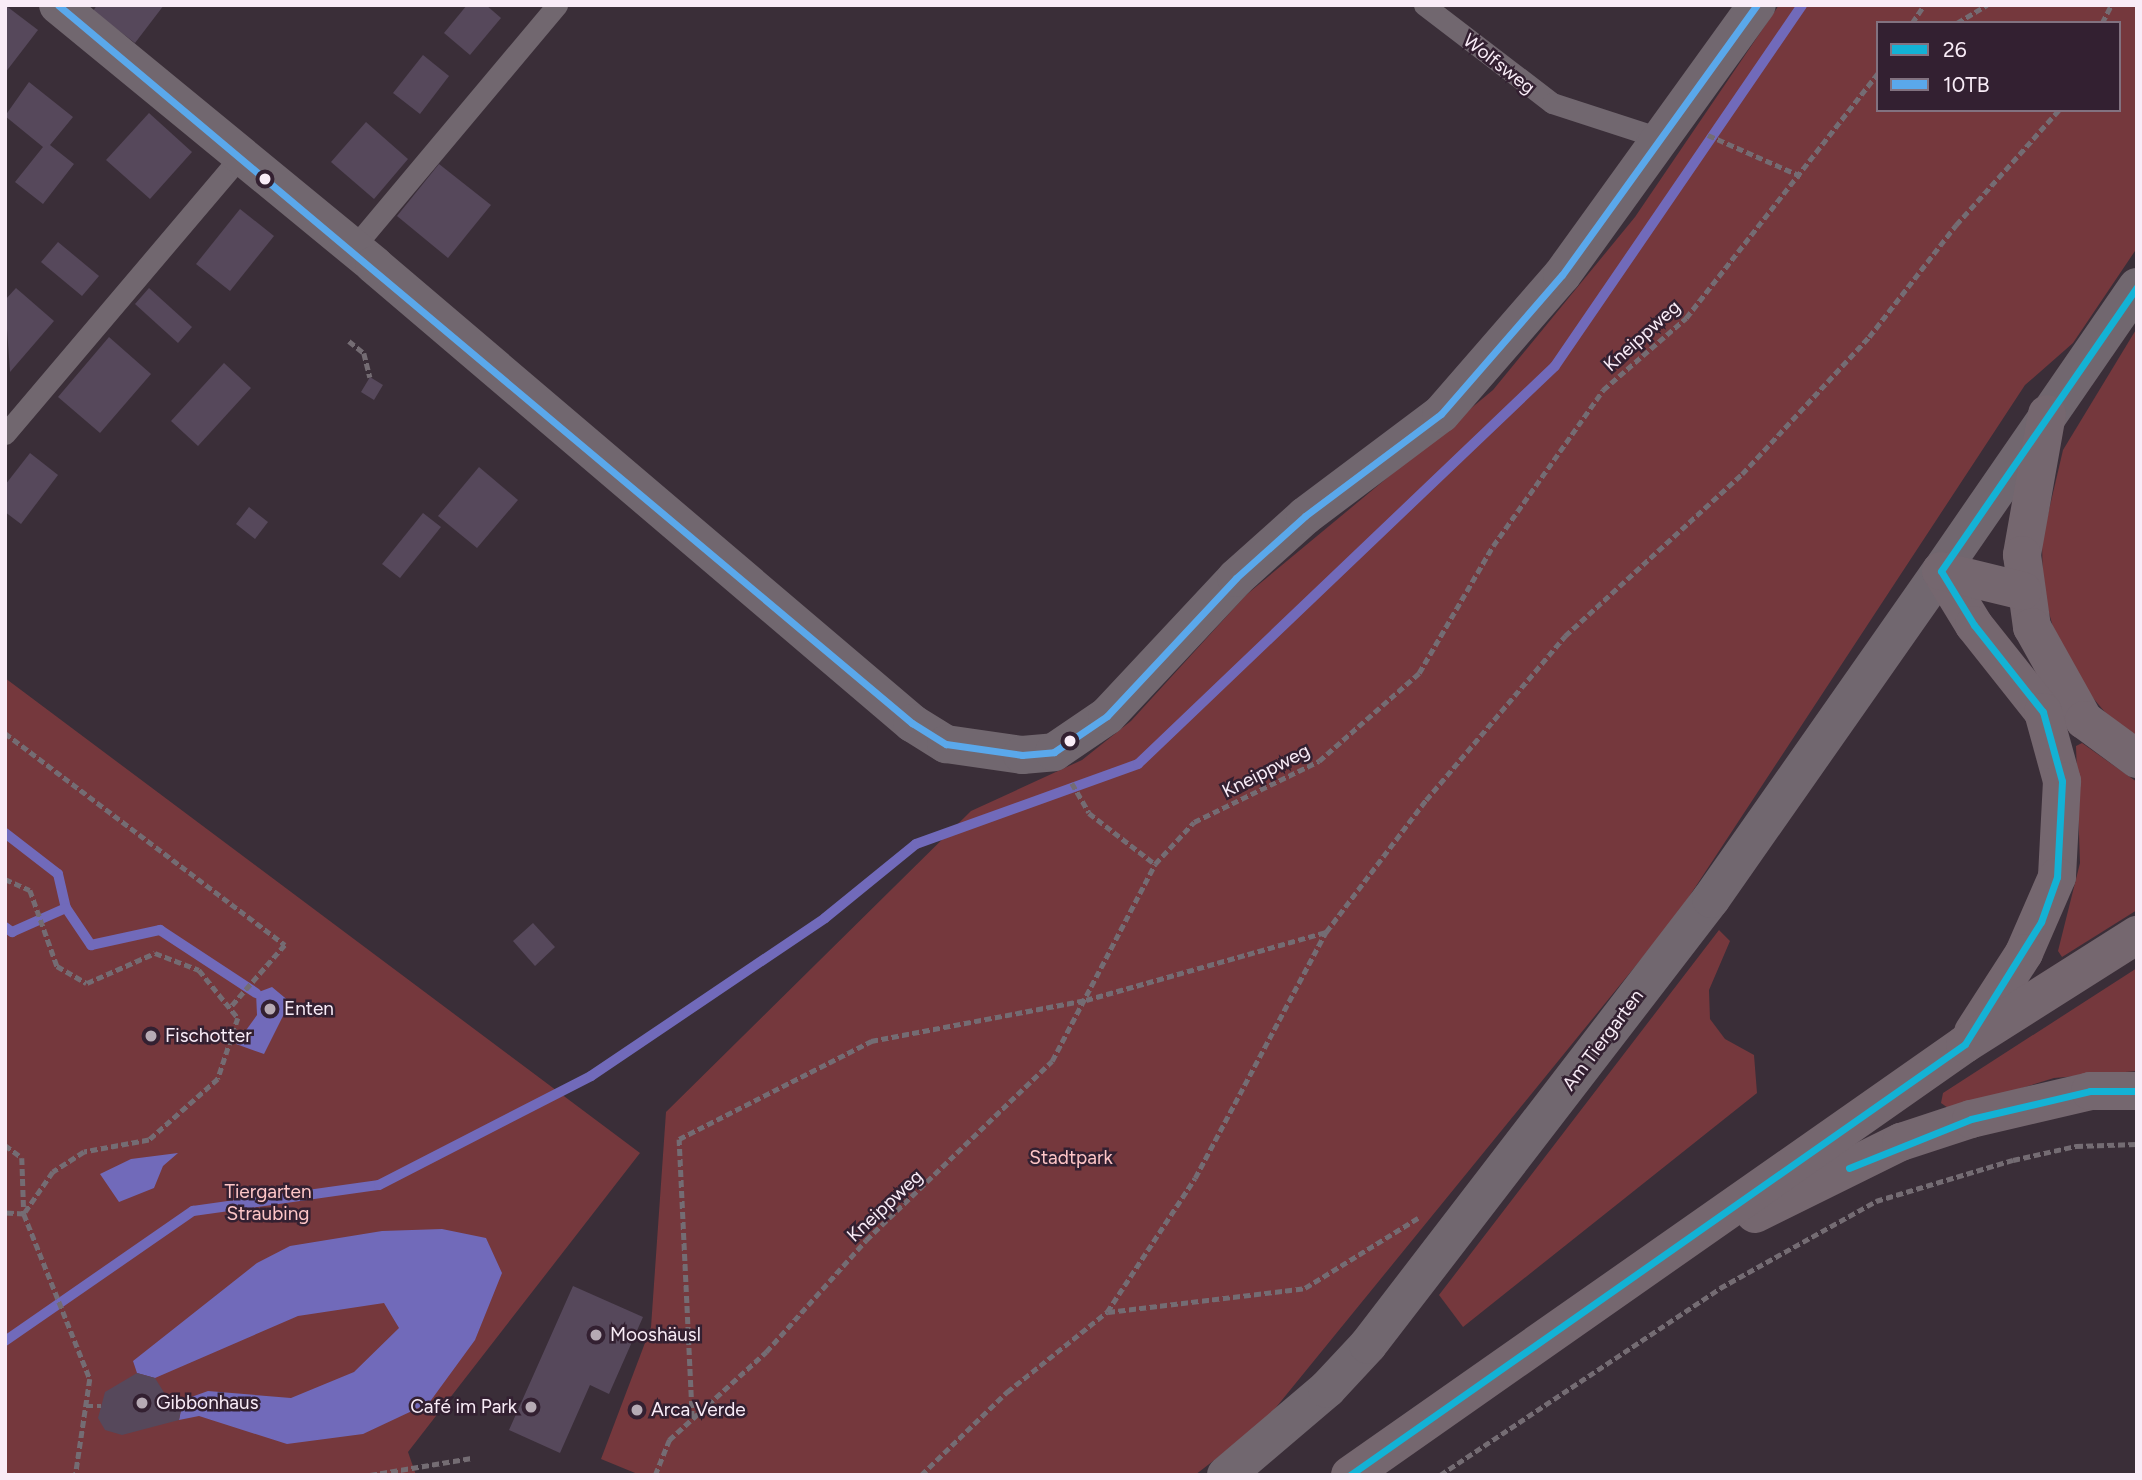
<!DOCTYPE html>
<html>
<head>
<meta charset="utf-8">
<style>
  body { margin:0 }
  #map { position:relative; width:2142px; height:1480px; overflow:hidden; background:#3a2e38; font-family:Figtree,sans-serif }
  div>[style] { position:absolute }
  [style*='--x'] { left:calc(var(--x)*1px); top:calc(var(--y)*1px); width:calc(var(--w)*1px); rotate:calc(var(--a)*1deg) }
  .green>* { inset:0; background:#75383d }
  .water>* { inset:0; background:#716aba }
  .stream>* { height:10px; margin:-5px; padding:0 5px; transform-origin:5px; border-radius:5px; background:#716aba }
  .building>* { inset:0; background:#56485b }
  .path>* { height:4.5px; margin-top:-2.25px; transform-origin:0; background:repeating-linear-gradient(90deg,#746c73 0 7px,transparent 0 10.5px) }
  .lane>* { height:21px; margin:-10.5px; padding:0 10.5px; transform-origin:10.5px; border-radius:10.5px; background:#71676f }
  .street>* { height:38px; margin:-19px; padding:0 19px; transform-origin:19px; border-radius:19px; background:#71676f }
  .secondary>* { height:38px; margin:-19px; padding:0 19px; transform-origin:19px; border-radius:19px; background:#71676f }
  .primary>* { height:38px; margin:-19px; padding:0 19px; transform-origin:19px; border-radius:19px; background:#75676f }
  .bus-1>* { height:7px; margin:-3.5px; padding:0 3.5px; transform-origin:3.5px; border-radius:3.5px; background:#13b2d5 }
  .bus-2>* { height:7px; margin:-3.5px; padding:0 3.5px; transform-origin:3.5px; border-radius:3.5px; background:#5aa8eb }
  .dots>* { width:19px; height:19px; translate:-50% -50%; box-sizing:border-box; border:4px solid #332031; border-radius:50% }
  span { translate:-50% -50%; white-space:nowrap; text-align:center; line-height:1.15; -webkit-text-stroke:5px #332031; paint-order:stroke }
  .street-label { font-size:19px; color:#f9ecf7 }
  .poi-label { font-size:19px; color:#f9ecf7 }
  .left { translate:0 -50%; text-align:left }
  .right { translate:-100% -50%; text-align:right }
  .park-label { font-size:19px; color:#fec6c7 }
  .frame { position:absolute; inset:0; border:7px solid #f9ecf7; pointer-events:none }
  .legend { position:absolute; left:1876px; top:21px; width:245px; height:91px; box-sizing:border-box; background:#332031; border:2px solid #827280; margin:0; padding:9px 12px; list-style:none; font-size:21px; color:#f9ecf7 }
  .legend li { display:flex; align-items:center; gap:14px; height:35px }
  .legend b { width:35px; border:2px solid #827280 }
</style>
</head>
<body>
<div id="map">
  <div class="green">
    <i style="clip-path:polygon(evenodd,1779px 5px,2137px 5px,2137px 248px,2073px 343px,2025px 385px,1677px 915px,1265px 1421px,1195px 1475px,640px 1475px,601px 1459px,651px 1327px,666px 1112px,971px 811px,1082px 760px,1131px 721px,1246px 595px,1493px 390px,1635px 217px,1779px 5px,1878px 23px,2119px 23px,2119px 110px,1878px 110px,1878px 23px)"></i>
    <i style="clip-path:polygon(2137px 328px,2137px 737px,2109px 717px,2078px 680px,2056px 638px,2043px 591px,2042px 540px,2063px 450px)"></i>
    <i style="clip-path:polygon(5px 678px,640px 1153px,408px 1452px,416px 1475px,5px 1475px)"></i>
    <i style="clip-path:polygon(2082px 743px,2137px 782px,2137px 910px,2062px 957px,2058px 951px,2080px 863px,2076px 746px)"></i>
    <i style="clip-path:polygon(1719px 930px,1730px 941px,1709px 990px,1710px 1019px,1725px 1039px,1754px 1055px,1757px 1093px,1463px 1327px,1439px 1295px)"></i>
    <i style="clip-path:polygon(2137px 968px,2137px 1071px,2054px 1078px,1951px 1110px,1941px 1103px,1943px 1093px)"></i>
  </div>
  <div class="water">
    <i style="clip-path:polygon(272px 987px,290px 1002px,264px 1054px,236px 1044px,257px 1015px,256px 993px)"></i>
    <i style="clip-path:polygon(178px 1153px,163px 1166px,154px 1188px,119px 1202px,100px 1174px,131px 1159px)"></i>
    <i style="clip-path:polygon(442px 1229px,486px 1238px,502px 1273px,475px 1340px,429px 1403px,363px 1434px,287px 1444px,199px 1416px,179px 1420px,183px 1400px,208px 1391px,291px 1398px,354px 1372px,399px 1328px,384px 1303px,298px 1316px,155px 1378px,137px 1373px,133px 1361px,257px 1263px,290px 1246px,382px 1231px)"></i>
  </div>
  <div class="stream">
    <i style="--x:5;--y:833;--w:67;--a:37.7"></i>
    <i style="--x:58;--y:874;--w:35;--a:77"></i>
    <i style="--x:66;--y:908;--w:45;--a:56"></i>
    <i style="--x:91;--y:945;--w:71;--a:-12.3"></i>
    <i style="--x:160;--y:930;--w:115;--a:33.3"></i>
    <i style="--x:5;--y:927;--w:9;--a:36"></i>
    <i style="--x:12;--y:932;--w:59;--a:-24"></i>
    <i style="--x:5;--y:1341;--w:229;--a:-34.7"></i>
    <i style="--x:193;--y:1211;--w:188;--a:-8"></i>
    <i style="--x:379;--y:1185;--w:238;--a:-27.2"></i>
    <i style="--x:591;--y:1076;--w:282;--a:-34"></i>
    <i style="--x:825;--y:918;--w:117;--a:-39.1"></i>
    <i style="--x:916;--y:844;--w:236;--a:-19.8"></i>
    <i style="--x:1138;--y:764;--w:576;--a:-43.66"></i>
    <i style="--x:1555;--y:366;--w:437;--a:-55.6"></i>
  </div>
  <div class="building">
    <i style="clip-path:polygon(5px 5px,38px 30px,5px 73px)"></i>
    <i style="clip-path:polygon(97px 5px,164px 5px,135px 43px,93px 11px)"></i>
    <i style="clip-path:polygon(467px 5px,486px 5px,501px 18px,470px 55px,444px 33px)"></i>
    <i style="clip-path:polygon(423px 55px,449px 76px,420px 114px,393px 93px)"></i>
    <i style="clip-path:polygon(29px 82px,73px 117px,50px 145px,74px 164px,43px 204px,15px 182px,43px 147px,5px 116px)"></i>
    <i style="clip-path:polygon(149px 113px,192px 152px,150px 199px,106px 160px)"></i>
    <i style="clip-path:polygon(366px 122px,408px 159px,374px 199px,331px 162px)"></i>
    <i style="clip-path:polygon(439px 164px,491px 205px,448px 258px,397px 216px)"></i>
    <i style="clip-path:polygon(240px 209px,274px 236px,230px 291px,196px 264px)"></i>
    <i style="clip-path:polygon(58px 242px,99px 276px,82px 296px,41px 262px)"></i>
    <i style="clip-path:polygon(16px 288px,54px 321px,10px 372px,5px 300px)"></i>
    <i style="clip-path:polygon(149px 288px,192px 327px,178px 343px,135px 304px)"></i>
    <i style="clip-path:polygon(109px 337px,151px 374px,100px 433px,58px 397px)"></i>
    <i style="clip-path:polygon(224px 363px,251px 388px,198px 446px,171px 421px)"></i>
    <i style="clip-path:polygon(370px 377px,383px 385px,374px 400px,361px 392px)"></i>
    <i style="clip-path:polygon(30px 453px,58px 475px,21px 524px,5px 512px,5px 485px)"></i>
    <i style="clip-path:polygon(479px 467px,518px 500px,477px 548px,438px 516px)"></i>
    <i style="clip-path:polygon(249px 507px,268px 522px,255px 539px,236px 524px)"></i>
    <i style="clip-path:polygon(423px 513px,441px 527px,400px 578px,382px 564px)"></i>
    <i style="clip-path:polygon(533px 923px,555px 947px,535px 966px,513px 941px)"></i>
    <i style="clip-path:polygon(573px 1286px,643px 1317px,609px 1394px,590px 1385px,560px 1453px,509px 1430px)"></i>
    <i style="clip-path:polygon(137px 1373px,155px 1378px,165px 1394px,183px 1400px,179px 1420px,122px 1435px,105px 1430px,98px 1418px,105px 1392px)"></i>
  </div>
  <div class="path">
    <i style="--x:1912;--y:23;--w:22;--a:-56"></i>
    <i style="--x:1957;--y:23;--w:35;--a:-31"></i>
    <i style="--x:2102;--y:23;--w:20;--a:-63"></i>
    <i style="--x:1708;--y:135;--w:102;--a:23.8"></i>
    <i style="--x:349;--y:341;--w:19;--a:39"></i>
    <i style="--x:364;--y:353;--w:25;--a:76"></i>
    <i style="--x:5;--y:733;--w:351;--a:37.1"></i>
    <i style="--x:285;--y:945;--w:82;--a:131.1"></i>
    <i style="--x:1072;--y:783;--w:34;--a:60"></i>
    <i style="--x:1089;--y:813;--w:83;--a:37.7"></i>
    <i style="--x:5;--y:879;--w:27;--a:24"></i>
    <i style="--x:30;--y:890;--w:81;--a:70.4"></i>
    <i style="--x:57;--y:966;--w:34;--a:30"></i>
    <i style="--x:87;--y:983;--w:74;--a:-23.8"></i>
    <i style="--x:155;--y:953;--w:47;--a:21.1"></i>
    <i style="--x:199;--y:970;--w:62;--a:50.9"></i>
    <i style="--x:238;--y:1018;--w:64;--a:108.2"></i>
    <i style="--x:218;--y:1079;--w:92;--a:138.5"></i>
    <i style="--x:149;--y:1140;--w:66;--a:169.5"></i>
    <i style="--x:84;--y:1152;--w:37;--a:147"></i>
    <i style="--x:53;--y:1172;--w:51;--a:124.6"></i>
    <i style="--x:24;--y:1214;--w:178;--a:68.2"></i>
    <i style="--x:90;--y:1379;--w:95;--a:98.5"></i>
    <i style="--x:5;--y:1145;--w:21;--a:37"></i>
    <i style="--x:22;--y:1158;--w:56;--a:88"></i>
    <i style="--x:24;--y:1214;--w:19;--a:-177"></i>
    <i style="--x:1108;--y:1312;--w:198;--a:-6.9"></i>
    <i style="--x:1305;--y:1288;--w:133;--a:-31.8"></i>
    <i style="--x:86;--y:1406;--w:15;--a:0"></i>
    <i style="--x:692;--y:1418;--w:279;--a:-92.7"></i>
    <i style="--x:679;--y:1139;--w:216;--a:-27"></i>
    <i style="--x:871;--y:1041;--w:219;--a:-10.8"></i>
    <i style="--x:1086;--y:1000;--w:249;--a:-15.8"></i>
    <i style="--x:370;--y:1475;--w:103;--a:-9.5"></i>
    <i style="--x:655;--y:1475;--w:38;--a:-68"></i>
    <i style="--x:669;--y:1440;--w:131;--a:-42.2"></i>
    <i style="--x:766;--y:1352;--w:150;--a:-48.2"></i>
    <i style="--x:866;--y:1240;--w:258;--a:-43.9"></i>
    <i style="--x:1052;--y:1061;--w:222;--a:-62.4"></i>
    <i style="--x:1155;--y:864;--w:57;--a:-47.1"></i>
    <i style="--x:1194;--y:822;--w:139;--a:-26"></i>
    <i style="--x:1319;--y:761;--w:133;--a:-41.3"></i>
    <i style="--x:1419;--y:673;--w:147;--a:-59.8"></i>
    <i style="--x:1493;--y:546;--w:191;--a:-54.8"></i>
    <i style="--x:1603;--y:390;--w:110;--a:-40.9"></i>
    <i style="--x:1686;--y:318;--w:311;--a:-51.9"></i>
    <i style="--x:921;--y:1475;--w:120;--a:-44"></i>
    <i style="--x:1007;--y:1392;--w:128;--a:-38.7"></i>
    <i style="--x:1107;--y:1312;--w:160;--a:-56.7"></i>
    <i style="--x:1195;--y:1178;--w:279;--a:-62"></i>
    <i style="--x:1326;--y:932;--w:166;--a:-52.9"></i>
    <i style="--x:1426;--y:800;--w:215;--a:-49.7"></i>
    <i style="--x:1565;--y:636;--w:240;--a:-42.5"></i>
    <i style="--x:1742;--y:474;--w:187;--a:-47.2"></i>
    <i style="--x:1869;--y:337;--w:142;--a:-52.2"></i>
    <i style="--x:1956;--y:225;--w:154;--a:-48.2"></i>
    <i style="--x:1440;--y:1475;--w:337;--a:-33.7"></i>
    <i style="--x:1720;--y:1288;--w:179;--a:-29.1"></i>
    <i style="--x:1876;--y:1201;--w:143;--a:-16.7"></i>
    <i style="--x:2013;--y:1160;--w:65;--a:-12.5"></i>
    <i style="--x:2076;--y:1146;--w:61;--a:-1.9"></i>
  </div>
  <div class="lane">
    <i style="--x:1424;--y:5;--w:161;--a:37.4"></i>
    <i style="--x:1552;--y:103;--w:114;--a:18"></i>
    <i style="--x:354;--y:247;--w:316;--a:-50"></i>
    <i style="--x:5;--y:434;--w:365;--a:-49.7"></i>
  </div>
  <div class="street">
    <i style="--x:58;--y:5;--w:409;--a:39.4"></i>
    <i style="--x:374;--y:265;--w:707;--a:40.41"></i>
    <i style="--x:912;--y:723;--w:40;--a:32"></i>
    <i style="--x:946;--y:744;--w:77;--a:8.2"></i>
    <i style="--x:1022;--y:755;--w:32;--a:-5"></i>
    <i style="--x:1054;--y:752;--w:64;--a:-34.2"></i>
    <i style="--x:1107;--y:716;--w:189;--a:-46.9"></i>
    <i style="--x:1236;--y:578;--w:93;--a:-41.9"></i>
    <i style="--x:1305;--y:516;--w:170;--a:-36.9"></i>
    <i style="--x:1441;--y:414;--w:184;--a:-49"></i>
    <i style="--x:1562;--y:275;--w:333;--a:-54.2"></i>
    <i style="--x:1226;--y:1475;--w:133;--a:-40.4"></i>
    <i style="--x:1327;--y:1389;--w:60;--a:-47"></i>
    <i style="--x:1368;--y:1345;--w:563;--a:-52.44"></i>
    <i style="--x:1711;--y:899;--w:401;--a:-55"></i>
  </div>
  <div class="secondary">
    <i style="--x:1941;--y:571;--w:345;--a:-55.4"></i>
  </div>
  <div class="primary">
    <i style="--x:2047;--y:414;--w:143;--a:100.1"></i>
    <i style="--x:2022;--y:555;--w:73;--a:82.1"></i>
    <i style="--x:2032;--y:627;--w:107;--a:60.8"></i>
    <i style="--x:2084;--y:720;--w:66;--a:36.3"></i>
    <i style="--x:1941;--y:571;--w:63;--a:58.6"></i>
    <i style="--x:1974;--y:625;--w:111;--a:51.6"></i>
    <i style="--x:2043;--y:712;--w:72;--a:74.6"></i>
    <i style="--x:2062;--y:781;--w:96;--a:93"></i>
    <i style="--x:2057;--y:877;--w:83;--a:113.5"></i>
    <i style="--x:2024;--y:953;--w:94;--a:122.8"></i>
    <i style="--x:1941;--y:571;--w:84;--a:13.7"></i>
    <i style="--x:1755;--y:1214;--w:163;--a:-26.3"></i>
    <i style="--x:1901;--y:1142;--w:74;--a:-18.2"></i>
    <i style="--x:1971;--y:1119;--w:122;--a:-13.2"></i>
    <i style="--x:2090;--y:1091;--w:47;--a:0"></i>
    <i style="--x:1350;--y:1475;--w:751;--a:-35.02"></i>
    <i style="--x:1965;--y:1044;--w:204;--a:-32.4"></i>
  </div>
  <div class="bus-1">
    <i style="--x:1849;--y:1168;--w:131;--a:-21.9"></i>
    <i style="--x:1971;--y:1119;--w:122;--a:-13.2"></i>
    <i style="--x:2090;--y:1091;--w:47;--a:0"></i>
    <i style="--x:1350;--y:1475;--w:751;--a:-35.02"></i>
    <i style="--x:1965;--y:1044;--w:144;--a:-58.1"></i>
    <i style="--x:2041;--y:922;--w:48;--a:-70.4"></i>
    <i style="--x:2057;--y:877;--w:96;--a:-87"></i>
    <i style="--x:2062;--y:781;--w:72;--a:-105.4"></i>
    <i style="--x:2043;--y:712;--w:111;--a:-128.4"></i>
    <i style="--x:1974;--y:625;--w:63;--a:-121.4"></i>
    <i style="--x:1941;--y:571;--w:345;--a:-55.4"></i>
  </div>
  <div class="bus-2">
    <i style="--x:58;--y:5;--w:1116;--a:40.06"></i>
    <i style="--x:912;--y:723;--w:40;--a:32"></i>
    <i style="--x:946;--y:744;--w:77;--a:8.2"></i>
    <i style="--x:1022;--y:755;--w:32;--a:-5"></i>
    <i style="--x:1054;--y:752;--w:64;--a:-34.2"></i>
    <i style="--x:1107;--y:716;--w:189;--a:-46.9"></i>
    <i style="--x:1236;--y:578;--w:93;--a:-41.9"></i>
    <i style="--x:1305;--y:516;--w:170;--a:-36.9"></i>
    <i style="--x:1441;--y:414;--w:184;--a:-49"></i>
    <i style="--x:1562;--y:275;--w:333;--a:-54.2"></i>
  </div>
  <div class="dots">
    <i style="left:265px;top:179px;background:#f9ecf7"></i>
    <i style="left:1070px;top:741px;background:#f9ecf7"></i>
    <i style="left:270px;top:1009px;background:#b6aab4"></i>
    <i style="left:151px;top:1036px;background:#b6aab4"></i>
    <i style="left:596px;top:1335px;background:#b6aab4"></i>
    <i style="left:142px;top:1403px;background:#b6aab4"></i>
    <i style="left:531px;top:1407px;background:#b6aab4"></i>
    <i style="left:637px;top:1410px;background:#b6aab4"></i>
  </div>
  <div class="street-label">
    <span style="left:1499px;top:64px;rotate:38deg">Wolfsweg</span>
    <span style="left:1642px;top:336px;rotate:-42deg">Kneippweg</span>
    <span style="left:1266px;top:771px;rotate:-27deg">Kneippweg</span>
    <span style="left:1603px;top:1040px;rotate:-53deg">Am Tiergarten</span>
    <span style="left:885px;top:1206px;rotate:-43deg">Kneippweg</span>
  </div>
  <div class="poi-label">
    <span class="left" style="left:284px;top:1009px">Enten</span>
    <span class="left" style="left:165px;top:1036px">Fischotter</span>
    <span class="left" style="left:610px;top:1335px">Mooshäusl</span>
    <span class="left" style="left:156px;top:1403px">Gibbonhaus</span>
    <span class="right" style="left:517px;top:1407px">Café im Park</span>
    <span class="left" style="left:651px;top:1410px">Arca Verde</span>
  </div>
  <div class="park-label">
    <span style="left:1071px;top:1158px">Stadtpark</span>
    <span style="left:268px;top:1203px">Tiergarten<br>Straubing</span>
  </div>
  <div class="frame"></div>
  <ul class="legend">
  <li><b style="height:9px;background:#13b2d5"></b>26</li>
  <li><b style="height:9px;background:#5aa8eb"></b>10TB</li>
  </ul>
</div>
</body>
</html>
